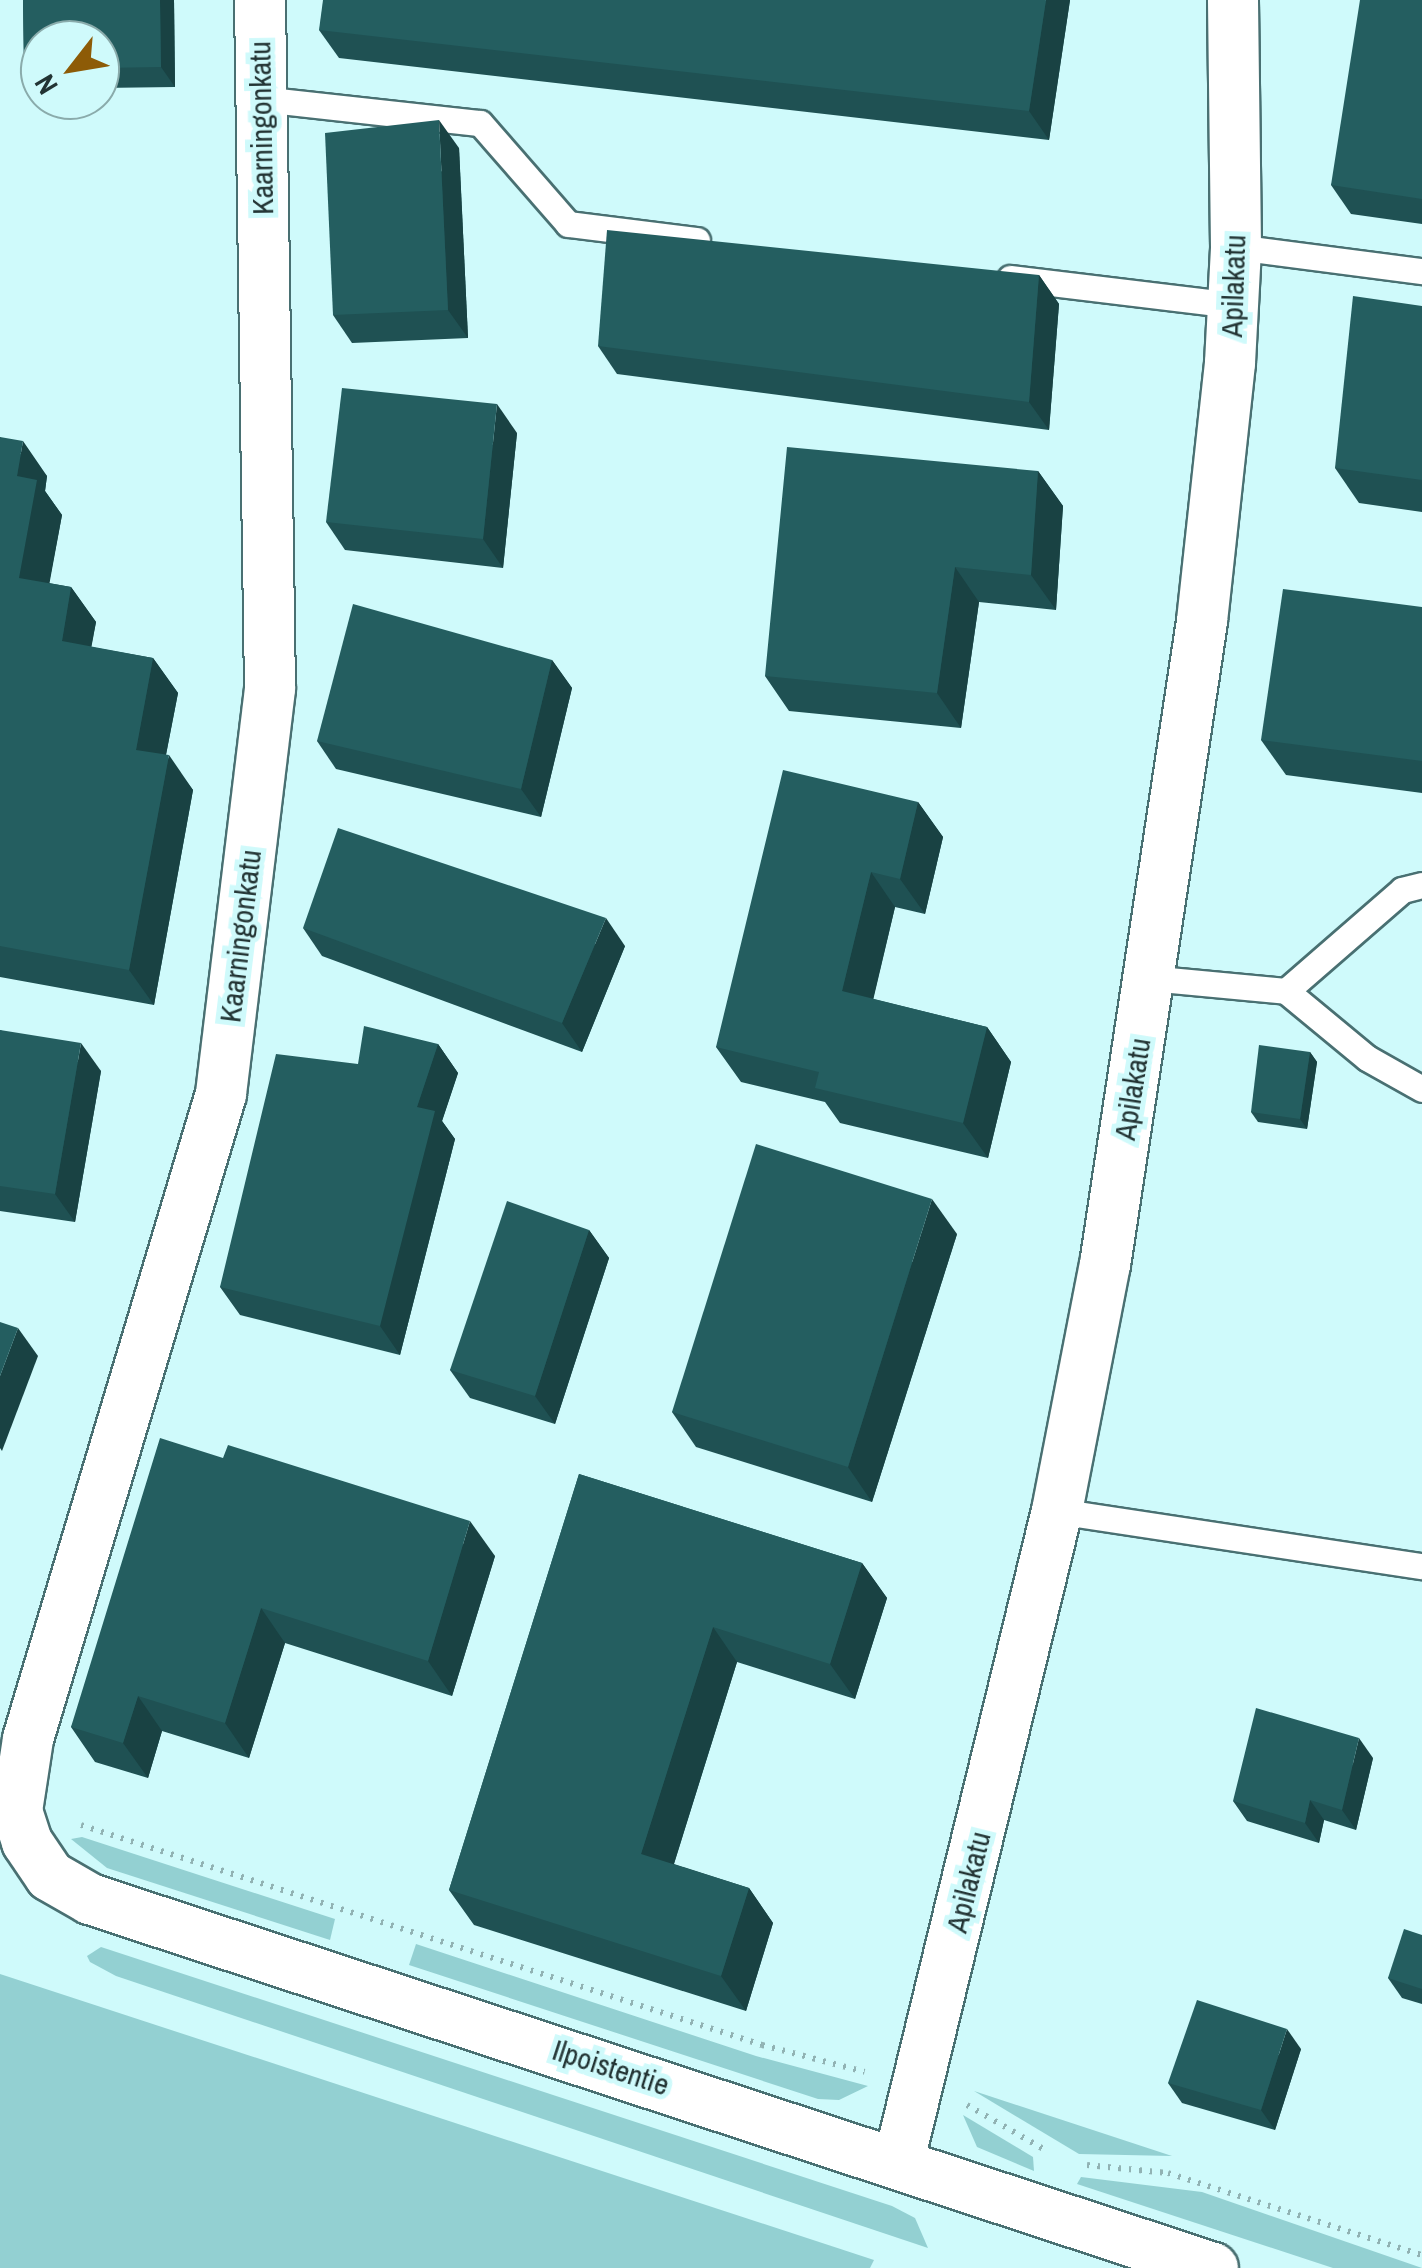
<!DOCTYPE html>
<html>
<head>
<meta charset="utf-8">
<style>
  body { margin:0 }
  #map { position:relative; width:1422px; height:2268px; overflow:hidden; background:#cffafb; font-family:"Archivo Narrow",sans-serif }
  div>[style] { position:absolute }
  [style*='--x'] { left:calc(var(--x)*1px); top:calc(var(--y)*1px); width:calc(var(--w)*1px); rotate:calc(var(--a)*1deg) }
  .green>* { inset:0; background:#93d0d2 }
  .path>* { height:6px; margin-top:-3px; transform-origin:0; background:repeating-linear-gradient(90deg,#91b2b3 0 2.5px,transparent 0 10.5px) }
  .roads { filter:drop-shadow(2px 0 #497072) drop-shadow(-2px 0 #497072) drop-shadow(0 2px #497072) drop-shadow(0 -2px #497072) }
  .service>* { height:25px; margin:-12.5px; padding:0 12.5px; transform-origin:12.5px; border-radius:12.5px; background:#fff }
  .minor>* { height:50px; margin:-25px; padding:0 25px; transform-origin:25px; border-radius:25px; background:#fff }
  .wall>* { inset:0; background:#1f5153 }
  .shaded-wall>* { inset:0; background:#194243 }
  .building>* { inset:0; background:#245e60 }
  span { translate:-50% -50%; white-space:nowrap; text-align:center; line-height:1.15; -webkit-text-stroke:10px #cffafb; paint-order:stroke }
  .street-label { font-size:30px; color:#233434 }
  .north { position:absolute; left:20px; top:20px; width:100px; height:100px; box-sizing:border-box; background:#cffafb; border:2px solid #8aabab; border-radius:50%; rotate:239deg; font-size:28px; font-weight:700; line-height:40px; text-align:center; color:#233434 }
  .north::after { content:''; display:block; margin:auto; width:35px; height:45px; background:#8d5b07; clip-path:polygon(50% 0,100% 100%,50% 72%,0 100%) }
</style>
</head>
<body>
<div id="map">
  <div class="green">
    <i style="clip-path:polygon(82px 1837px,335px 1919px,330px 1940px,107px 1868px,71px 1839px)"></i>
    <i style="clip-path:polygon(416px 1944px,756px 2056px,868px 2086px,839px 2100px,818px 2099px,409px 1965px)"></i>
    <i style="clip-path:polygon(101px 1947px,892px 2206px,915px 2218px,928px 2248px,116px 1976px,90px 1962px,87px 1956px)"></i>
    <i style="clip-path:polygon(0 1974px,874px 2260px,870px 2268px,0 2268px)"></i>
    <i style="clip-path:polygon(974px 2091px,1172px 2156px,1079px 2154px)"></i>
    <i style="clip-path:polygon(963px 2115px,1033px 2157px,1034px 2171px,977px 2147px)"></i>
    <i style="clip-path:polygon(1081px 2177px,1202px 2192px,1422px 2268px,1333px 2268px,1077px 2184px)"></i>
  </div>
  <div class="path">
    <i style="--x:81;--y:1825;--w:716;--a:17.9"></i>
    <i style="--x:762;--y:2045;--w:106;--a:14.7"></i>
    <i style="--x:967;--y:2105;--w:92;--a:29.9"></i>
    <i style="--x:1087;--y:2165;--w:81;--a:5.6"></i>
    <i style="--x:1168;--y:2173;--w:267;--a:17.9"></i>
  </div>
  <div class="roads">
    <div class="service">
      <i style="--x:261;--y:99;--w:220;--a:6.3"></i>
      <i style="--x:480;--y:123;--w:134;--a:48.9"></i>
      <i style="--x:568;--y:224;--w:130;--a:7.1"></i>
      <i style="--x:1236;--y:247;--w:188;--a:7.4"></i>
      <i style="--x:1010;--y:278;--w:225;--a:6.9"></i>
      <i style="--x:1149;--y:978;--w:138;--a:5.4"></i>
      <i style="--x:1286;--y:991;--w:154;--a:-41"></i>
      <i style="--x:1402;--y:890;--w:21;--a:-14"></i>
      <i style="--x:1286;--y:991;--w:105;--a:39.6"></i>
      <i style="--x:1367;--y:1058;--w:63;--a:29.4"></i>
      <i style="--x:1057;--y:1511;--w:369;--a:8.6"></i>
    </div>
    <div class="minor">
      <i style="--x:260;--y:0;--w:689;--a:89.17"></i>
      <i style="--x:270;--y:689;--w:408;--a:96.9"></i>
      <i style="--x:221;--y:1094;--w:673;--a:106.66"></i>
      <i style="--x:28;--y:1739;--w:73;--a:98.7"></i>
      <i style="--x:17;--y:1811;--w:33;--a:72"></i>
      <i style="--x:27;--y:1842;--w:41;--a:55.9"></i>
      <i style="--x:50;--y:1876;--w:46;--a:29.9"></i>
      <i style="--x:90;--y:1899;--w:1182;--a:18.19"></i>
      <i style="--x:899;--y:2160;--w:668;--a:-76.32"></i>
      <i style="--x:1057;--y:1511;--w:251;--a:-79"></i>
      <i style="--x:1105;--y:1265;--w:651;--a:-81.43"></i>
      <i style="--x:1202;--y:621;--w:260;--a:-83.8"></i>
      <i style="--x:1230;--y:363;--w:116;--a:-87"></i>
      <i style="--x:1236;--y:247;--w:247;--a:-90.7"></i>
    </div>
  </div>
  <div class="wall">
    <i style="clip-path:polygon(23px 0,174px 0,175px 87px,100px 88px,100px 40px,40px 40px,40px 88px,38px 88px,24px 68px)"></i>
    <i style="clip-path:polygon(1070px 0,1049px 140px,339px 58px,319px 30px)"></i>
    <i style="clip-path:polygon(1422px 0,1422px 224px,1351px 214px,1331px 185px)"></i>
    <i style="clip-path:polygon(459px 148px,468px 338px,352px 343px,333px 315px)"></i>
    <i style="clip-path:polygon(1039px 275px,1059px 304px,1049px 430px,617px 374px,598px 346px)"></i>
    <i style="clip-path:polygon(1422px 306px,1422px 512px,1359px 503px,1335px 468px)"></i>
    <i style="clip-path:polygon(517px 433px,503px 568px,345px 550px,326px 522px)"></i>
    <i style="clip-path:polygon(0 437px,47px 476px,45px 491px,62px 515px,49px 583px,71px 587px,96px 622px,91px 647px,153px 658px,178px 693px,166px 755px,193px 790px,154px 1005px,0 977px)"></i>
    <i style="clip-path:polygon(1038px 471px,1063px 506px,1056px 610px,979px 602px,961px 728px,789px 711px,765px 676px)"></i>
    <i style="clip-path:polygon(1422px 607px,1422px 793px,1286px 775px,1261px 740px)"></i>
    <i style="clip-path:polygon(552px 660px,572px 688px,541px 817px,336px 769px,317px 741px)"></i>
    <i style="clip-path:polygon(918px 802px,943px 837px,925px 914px,895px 907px,873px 999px,987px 1027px,1011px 1062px,988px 1158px,840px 1123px,825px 1102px,741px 1082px,716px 1047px)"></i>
    <i style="clip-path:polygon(303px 928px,625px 946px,582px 1052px,322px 956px)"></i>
    <i style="clip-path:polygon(0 1030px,101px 1071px,75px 1222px,0 1211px)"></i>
    <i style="clip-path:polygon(438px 1044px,458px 1073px,442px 1121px,455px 1139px,400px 1355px,240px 1315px,220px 1287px,358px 1064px)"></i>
    <i style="clip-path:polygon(1310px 1052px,1317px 1062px,1307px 1129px,1258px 1122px,1251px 1112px)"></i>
    <i style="clip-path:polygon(589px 1230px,609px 1258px,555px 1424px,470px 1398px,450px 1370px)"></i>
    <i style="clip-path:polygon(957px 1234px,872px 1502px,696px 1447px,672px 1412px)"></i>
    <i style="clip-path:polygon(223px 1458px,495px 1556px,452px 1696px,285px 1643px,249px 1758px,162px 1731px,148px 1778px,95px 1762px,71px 1727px)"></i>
    <i style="clip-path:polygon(579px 1474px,862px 1563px,887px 1598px,855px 1699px,737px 1662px,674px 1864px,749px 1888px,773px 1923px,746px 2011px,474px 1925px,449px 1890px)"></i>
    <i style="clip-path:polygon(1373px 1758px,1356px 1830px,1324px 1820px,1319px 1843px,1247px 1821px,1233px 1801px)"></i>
    <i style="clip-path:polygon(1422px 1935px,1422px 2004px,1402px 1998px,1388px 1978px)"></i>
    <i style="clip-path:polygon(1301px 2049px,1275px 2130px,1182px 2103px,1168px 2083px)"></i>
  </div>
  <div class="shaded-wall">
    <i style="clip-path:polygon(160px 0,174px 0,175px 87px,161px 67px)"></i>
    <i style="clip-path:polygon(1046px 0,1070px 0,1049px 140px,1029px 111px)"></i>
    <i style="clip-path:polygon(439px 120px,459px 148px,468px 338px,448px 310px)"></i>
    <i style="clip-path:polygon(1039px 275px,1059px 304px,1049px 430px,1029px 402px)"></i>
    <i style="clip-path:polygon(497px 404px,517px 433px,503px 568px,483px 539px)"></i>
    <i style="clip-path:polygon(23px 441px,47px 476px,45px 491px,62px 515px,44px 613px,19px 578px,17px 476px)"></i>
    <i style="clip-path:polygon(1038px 471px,1063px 506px,1056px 610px,1031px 575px)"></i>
    <i style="clip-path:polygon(955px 567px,979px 602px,961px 728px,937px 693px)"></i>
    <i style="clip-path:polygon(71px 587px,96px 622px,86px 676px,62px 641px)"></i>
    <i style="clip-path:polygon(153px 658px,178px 693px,160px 785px,136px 750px)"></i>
    <i style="clip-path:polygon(552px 660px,572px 688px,541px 817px,521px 789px)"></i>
    <i style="clip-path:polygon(169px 755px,193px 790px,154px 1005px,129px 970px)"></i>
    <i style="clip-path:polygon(918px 802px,943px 837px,925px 914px,900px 879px)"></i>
    <i style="clip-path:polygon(871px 872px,895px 907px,867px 1026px,842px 991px)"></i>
    <i style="clip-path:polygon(606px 918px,625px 946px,582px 1052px,562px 1023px)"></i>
    <i style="clip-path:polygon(987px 1027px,1011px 1062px,988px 1158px,963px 1123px)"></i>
    <i style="clip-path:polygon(81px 1043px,101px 1071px,75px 1222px,55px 1194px)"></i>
    <i style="clip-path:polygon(438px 1044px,458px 1073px,442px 1121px,455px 1139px,400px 1355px,380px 1326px,417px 1107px)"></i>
    <i style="clip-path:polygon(1310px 1052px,1317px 1062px,1307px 1129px,1300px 1119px)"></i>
    <i style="clip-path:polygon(932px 1199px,957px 1234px,872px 1502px,848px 1467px)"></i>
    <i style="clip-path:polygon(589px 1230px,609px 1258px,555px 1424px,535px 1396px)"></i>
    <i style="clip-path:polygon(18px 1328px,38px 1356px,2px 1451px,0 1448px,0 1376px)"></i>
    <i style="clip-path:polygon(470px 1521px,495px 1556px,452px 1696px,428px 1661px)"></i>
    <i style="clip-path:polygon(862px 1563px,887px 1598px,855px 1699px,830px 1664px)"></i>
    <i style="clip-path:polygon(261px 1608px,285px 1643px,249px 1758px,225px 1723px)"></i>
    <i style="clip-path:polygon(713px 1627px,737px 1662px,666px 1889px,641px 1854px)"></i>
    <i style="clip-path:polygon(138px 1696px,162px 1731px,148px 1778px,123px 1743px)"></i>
    <i style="clip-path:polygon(1359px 1738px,1373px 1758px,1356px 1830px,1342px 1810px)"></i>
    <i style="clip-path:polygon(1310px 1800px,1324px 1820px,1319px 1843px,1305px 1823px)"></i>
    <i style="clip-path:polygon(749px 1888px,773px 1923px,746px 2011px,721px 1976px)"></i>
    <i style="clip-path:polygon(1287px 2029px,1301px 2049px,1275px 2130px,1261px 2110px)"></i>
  </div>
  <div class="building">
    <i style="clip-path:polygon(23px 0,160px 0,161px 67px,100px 68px,100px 40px,40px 40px,40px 68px,24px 68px)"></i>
    <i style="clip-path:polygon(323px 0,1046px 0,1029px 111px,319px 30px)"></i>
    <i style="clip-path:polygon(1360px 0,1422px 0,1422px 199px,1331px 185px)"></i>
    <i style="clip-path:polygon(439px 120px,448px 310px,333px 315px,325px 133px)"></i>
    <i style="clip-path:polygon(607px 230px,1039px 275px,1029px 402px,598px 346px)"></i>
    <i style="clip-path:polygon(1353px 296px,1422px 306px,1422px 480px,1335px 468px)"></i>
    <i style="clip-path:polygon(342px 388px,497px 404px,483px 539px,326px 522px)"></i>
    <i style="clip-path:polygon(0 437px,23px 441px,17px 476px,37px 480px,19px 578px,71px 587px,62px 641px,153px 658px,136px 750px,169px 755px,129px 970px,0 946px)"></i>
    <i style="clip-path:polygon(787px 447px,1038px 471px,1031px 575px,955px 567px,937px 693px,765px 676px)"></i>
    <i style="clip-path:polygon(1283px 589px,1422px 607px,1422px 761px,1261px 740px)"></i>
    <i style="clip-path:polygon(353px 604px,552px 660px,521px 789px,317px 741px)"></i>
    <i style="clip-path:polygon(783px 770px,918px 802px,900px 879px,871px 872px,842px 991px,987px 1027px,963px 1123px,815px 1088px,819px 1072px,716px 1047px)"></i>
    <i style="clip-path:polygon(338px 828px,606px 918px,562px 1023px,303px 928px)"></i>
    <i style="clip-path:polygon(364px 1026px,438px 1044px,417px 1107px,435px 1111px,380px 1326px,220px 1287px,276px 1054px,358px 1064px)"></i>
    <i style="clip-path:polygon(0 1030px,81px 1043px,55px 1194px,0 1186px)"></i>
    <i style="clip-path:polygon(1259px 1045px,1310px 1052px,1300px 1119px,1251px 1112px)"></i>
    <i style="clip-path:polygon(756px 1144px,932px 1199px,848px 1467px,672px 1412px)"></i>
    <i style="clip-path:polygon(507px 1201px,589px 1230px,535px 1396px,450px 1370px)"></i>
    <i style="clip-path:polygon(0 1322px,18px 1328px,0 1376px)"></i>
    <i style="clip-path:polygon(160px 1438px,223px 1458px,228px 1445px,470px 1521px,428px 1661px,261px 1608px,225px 1723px,138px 1696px,123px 1743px,71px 1727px)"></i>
    <i style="clip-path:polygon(579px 1474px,862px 1563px,830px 1664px,713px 1627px,641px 1854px,749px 1888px,721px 1976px,449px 1890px)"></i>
    <i style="clip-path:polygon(1256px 1708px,1359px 1738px,1342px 1810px,1310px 1800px,1305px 1823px,1233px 1801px)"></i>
    <i style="clip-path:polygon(1404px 1929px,1422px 1935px,1422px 1989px,1388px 1978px)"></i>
    <i style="clip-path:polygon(1197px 2000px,1287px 2029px,1261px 2110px,1168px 2083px)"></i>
  </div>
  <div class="street-label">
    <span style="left:261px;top:128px;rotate:-91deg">Kaarningonkatu</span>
    <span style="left:1233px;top:286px;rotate:-88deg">Apilakatu</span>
    <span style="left:240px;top:936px;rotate:-83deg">Kaarningonkatu</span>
    <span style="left:1132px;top:1089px;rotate:-81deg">Apilakatu</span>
    <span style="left:968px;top:1882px;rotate:-76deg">Apilakatu</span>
    <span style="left:611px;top:2067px;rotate:18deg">Ilpoistentie</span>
  </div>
  <div class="north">N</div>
</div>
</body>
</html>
